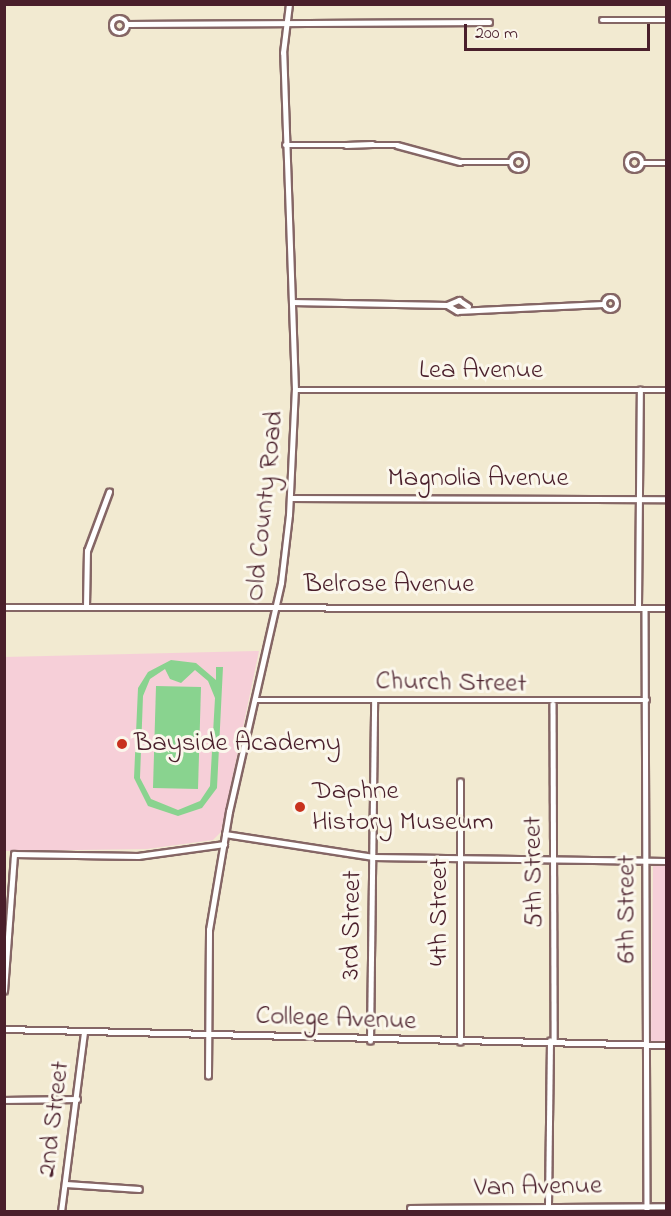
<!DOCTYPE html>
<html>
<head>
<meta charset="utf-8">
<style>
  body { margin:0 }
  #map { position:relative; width:671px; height:1216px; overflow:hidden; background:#f2ead1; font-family:"Indie Flower",sans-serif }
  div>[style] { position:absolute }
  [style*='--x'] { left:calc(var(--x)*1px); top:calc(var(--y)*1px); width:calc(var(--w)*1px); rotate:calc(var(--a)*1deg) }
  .built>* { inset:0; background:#f6cfd8 }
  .green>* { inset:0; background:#89d38f }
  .roads { filter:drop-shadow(2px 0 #856665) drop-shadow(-2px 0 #856665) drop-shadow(0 2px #856665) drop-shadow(0 -2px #856665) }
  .street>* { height:4.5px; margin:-2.25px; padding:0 2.25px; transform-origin:2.25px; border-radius:2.25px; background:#fff }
  .street>.ring { margin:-2.25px; padding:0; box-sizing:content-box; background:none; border:4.5px solid #fff; border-radius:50% }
  .dots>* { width:16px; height:16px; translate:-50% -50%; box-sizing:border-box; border:3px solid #fbf7ec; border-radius:50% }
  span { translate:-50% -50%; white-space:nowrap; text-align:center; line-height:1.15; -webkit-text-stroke:6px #fbf7ec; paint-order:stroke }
  .street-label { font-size:27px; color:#4a1f2b }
  .poi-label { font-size:27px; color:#4a1f2b }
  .left { translate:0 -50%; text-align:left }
  .frame { position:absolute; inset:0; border:6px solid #4a1f2b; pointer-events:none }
  .scale { position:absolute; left:464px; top:24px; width:186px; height:27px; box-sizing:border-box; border:3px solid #4a1f2b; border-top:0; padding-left:8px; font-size:18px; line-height:21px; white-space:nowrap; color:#4a1f2b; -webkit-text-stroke:4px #fbf7ec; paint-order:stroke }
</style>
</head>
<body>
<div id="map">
  <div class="built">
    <i style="clip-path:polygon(259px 651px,221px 832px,213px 840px,147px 849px,5px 851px,4px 657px)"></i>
    <i style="clip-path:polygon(653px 864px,666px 864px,666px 1041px,651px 1041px)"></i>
  </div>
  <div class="green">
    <i style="clip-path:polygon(evenodd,171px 660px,196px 663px,216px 680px,216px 667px,223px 667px,217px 788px,202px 808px,178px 816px,148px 806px,134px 778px,138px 688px,148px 672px,171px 660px,165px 669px,170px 679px,181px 683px,195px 670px,208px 681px,215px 698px,210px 786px,200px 801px,178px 810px,151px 799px,140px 778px,143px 696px,150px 679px,165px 669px)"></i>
    <i style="clip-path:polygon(156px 686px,201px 687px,198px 789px,153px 788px)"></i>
  </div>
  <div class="roads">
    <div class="street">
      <i class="ring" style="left:112px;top:18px;width:11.5px;height:11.5px"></i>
      <i style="--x:602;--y:20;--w:64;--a:0"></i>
      <i style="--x:127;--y:24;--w:362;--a:-0.3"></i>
      <i style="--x:285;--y:145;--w:112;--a:0"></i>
      <i style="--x:397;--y:145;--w:65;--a:15.1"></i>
      <i style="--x:460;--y:162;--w:51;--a:0"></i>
      <i style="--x:346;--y:145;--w:26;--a:-2"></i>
      <i class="ring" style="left:511px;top:155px;width:11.5px;height:11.5px"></i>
      <i class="ring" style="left:627px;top:155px;width:11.5px;height:11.5px"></i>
      <i style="--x:643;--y:163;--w:23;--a:0"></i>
      <i class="ring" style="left:604px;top:297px;width:9.5px;height:9.5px"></i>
      <i style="--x:292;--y:302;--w:155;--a:1.1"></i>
      <i style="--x:447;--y:305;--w:12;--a:31"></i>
      <i style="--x:457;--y:311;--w:146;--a:-2.7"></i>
      <i style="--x:447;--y:305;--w:13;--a:-23"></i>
      <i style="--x:459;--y:300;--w:11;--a:34"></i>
      <i style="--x:295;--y:390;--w:371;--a:0"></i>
      <i style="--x:290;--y:498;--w:376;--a:0.2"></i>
      <i style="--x:4;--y:607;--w:662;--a:0.09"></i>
      <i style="--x:86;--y:607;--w:56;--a:-89"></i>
      <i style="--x:87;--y:551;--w:63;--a:-69.6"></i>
      <i style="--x:638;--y:607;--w:217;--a:-89.5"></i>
      <i style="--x:645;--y:608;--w:604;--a:89.81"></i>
      <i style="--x:255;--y:700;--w:392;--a:0"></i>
      <i style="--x:553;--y:704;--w:337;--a:89.8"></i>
      <i style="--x:225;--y:834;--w:150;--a:8.8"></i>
      <i style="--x:373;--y:857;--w:293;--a:0.8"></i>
      <i style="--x:4;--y:991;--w:137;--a:-85.8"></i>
      <i style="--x:14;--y:854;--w:124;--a:0.9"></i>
      <i style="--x:138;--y:856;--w:87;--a:-7.9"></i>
      <i style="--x:4;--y:1029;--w:662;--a:1.38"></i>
      <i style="--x:370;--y:1041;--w:340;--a:-89.3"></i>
      <i style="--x:460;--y:1042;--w:260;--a:-90"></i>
      <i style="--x:208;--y:1076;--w:146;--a:-89.6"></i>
      <i style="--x:209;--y:930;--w:120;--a:-80.4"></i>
      <i style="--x:229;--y:812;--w:235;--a:-77.2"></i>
      <i style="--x:281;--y:583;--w:68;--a:-83.3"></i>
      <i style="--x:289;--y:515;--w:125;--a:-87.3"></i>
      <i style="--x:295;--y:390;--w:337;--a:-92"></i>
      <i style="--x:283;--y:53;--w:49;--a:-83"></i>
      <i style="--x:4;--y:1100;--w:73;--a:-0.8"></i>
      <i style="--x:66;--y:1184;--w:73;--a:3.9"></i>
      <i style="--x:548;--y:1205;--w:164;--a:-89.3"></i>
      <i style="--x:410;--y:1208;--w:256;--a:-0.4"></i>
      <i style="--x:61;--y:1212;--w:181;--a:-82.7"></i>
    </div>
  </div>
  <div class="dots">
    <i style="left:122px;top:744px;background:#c8321e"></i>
    <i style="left:300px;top:807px;background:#c8321e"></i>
  </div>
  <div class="street-label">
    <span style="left:481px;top:371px">Lea Avenue</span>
    <span style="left:478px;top:479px">Magnolia Avenue</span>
    <span style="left:265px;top:506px;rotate:-84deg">Old County Road</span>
    <span style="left:389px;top:585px">Belrose Avenue</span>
    <span style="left:451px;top:683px;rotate:1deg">Church Street</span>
    <span style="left:534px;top:872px;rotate:-91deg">5th Street</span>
    <span style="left:627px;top:909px;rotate:-90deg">6th Street</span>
    <span style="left:440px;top:912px;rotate:-90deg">4th Street</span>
    <span style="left:352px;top:925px;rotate:-89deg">3rd Street</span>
    <span style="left:336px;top:1019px;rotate:2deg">College Avenue</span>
    <span style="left:54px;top:1119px;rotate:-83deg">2nd Street</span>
    <span style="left:538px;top:1187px;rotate:-1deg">Van Avenue</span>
  </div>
  <div class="poi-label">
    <span class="left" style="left:134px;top:744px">Bayside Academy</span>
    <span class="left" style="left:312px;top:807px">Daphne<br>History Museum</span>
  </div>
  <div class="frame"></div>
  <div class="scale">200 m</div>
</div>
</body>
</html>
